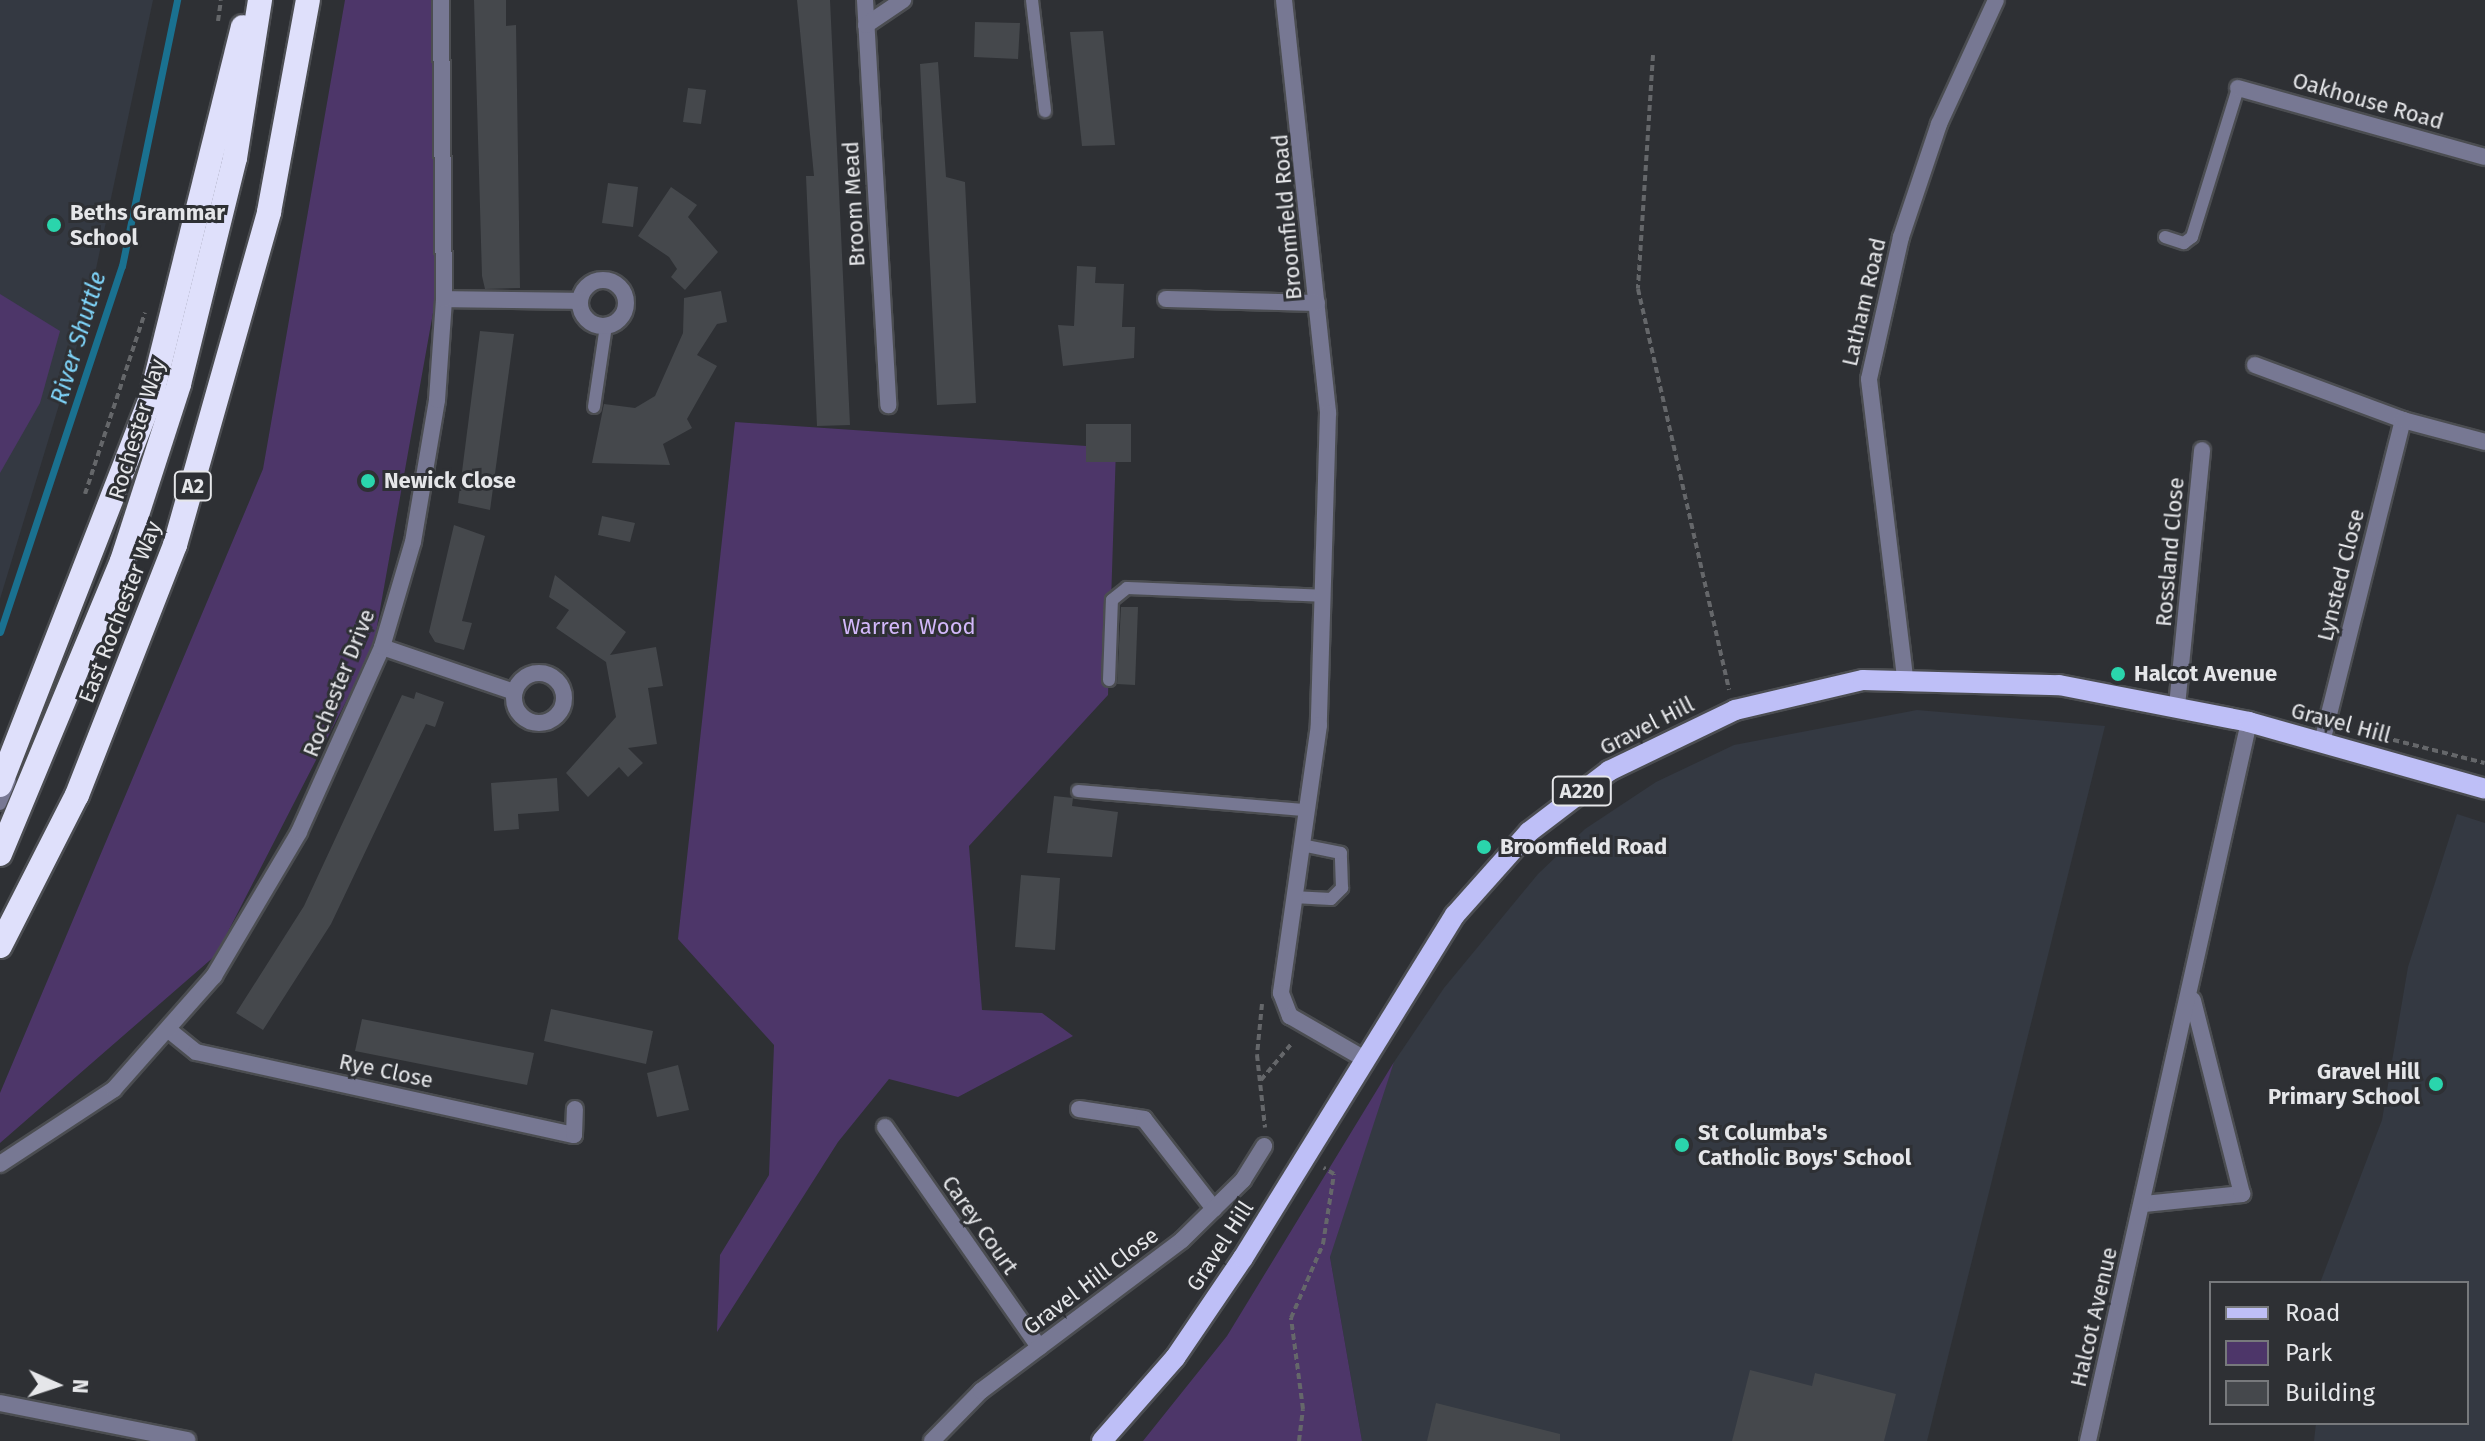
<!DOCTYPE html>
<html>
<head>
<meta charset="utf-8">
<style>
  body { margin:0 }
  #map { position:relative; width:2485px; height:1441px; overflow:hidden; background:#2e3034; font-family:"Fira Sans",sans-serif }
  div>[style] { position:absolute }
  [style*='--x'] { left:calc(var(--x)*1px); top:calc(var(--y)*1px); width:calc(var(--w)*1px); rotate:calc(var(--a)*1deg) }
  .built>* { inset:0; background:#343942 }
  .green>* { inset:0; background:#4d3669 }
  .stream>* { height:7px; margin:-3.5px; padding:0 3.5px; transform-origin:3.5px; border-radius:3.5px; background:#1a7190 }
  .building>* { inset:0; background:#45484c }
  .path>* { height:4px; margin-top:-2px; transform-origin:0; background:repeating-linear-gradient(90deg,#65676a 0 6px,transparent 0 10px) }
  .roads { filter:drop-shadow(2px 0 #4b4d51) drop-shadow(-2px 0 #4b4d51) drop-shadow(0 2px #4b4d51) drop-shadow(0 -2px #4b4d51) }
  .lane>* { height:12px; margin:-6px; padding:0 6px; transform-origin:6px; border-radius:6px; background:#777893 }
  .street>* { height:16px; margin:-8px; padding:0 8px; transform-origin:8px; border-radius:8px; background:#777893 }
  .street>.ring { margin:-8px; padding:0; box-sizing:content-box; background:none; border:16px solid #777893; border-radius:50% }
  .primary>* { height:20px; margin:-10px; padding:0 10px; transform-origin:10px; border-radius:10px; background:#bebff7 }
  .highway>* { height:24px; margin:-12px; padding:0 12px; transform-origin:12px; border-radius:12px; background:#dfe0fb }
  .dots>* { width:22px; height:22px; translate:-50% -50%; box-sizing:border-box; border:4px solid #2e3034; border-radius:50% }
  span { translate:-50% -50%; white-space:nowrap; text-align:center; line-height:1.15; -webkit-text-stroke:6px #2e3034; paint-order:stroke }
  .shield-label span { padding:2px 6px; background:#2e3034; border:2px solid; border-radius:6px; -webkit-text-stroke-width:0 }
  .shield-label { font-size:20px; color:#e5e6e9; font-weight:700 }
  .street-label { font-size:22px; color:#e5e6e9 }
  .poi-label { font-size:22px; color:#e5e6e9; font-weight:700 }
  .left { translate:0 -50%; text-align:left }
  .right { translate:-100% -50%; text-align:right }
  .park-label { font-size:22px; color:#d2b7fa }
  .water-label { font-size:24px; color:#7fd4f9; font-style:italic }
  .legend { position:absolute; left:2209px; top:1281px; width:260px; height:144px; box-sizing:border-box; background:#2e3034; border:2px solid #77797c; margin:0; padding:10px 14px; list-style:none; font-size:24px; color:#e5e6e9 }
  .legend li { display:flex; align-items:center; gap:16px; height:40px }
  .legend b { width:40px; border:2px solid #77797c }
  .north { position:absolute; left:16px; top:1345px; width:80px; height:80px; -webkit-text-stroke:6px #2e3034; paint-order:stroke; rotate:93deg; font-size:22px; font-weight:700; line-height:32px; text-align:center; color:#e5e6e9 }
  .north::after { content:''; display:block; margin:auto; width:28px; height:36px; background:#e5e6e9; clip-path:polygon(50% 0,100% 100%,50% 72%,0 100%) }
</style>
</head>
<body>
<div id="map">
  <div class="built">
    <i style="clip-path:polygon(0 0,153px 0,86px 316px,0 599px)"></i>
    <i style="clip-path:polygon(1917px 710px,2105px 726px,1927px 1441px,1362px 1441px,1330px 1257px,1334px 1227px,1394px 1062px,1444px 988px,1538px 874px,1585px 829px,1656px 782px,1734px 745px)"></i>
    <i style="clip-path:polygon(2457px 814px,2485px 823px,2485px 1441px,2314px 1441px,2316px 1423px,2467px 1423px,2467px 1283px,2320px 1283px,2382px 1120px,2408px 967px)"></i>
  </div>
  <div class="green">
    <i style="clip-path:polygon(345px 0,435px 0,436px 296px,373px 649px,216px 955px,0 1143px,0 1093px,263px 469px)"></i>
    <i style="clip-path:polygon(0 294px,60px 331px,40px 403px,0 473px)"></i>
    <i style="clip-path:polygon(735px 422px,1116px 448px,1108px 695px,969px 846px,982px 1010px,1042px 1013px,1073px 1036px,958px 1097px,889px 1079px,838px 1142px,717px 1332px,720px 1255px,769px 1175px,774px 1045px,678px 939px)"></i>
    <i style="clip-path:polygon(1394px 1062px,1330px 1257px,1362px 1441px,1143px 1441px,1227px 1336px)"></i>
  </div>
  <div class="stream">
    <i style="--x:0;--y:632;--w:386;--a:-71.6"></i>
    <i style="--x:122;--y:266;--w:272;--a:-78.3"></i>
  </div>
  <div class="building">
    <i style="clip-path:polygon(474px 0,506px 0,506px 26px,516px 25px,520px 288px,485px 289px,482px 276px)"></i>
    <i style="clip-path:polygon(797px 0,830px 0,850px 425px,817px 426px,806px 176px,814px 176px)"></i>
    <i style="clip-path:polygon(975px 22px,1020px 23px,1018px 59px,974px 57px)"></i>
    <i style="clip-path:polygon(1103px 31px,1115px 145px,1082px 146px,1070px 32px)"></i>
    <i style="clip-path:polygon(938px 62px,946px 177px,965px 182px,976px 403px,937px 405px,920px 64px)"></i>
    <i style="clip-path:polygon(688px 88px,706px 90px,701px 124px,683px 122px)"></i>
    <i style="clip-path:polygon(608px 183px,638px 187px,633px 227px,602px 223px)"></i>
    <i style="clip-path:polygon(671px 187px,697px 205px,688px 217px,718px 252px,685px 290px,671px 277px,677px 269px,669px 257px,638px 236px)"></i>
    <i style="clip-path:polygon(1077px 266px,1096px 267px,1095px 283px,1124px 284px,1122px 327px,1135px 327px,1134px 358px,1063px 366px,1058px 325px,1074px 326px)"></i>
    <i style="clip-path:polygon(721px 291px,727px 322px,717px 324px,697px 355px,717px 366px,687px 419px,692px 428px,663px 444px,670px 465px,592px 463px,604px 404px,635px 408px,655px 396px,683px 333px,684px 298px)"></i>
    <i style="clip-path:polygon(480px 331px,514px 334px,490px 510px,458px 503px)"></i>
    <i style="clip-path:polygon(1086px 424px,1131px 424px,1131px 462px,1086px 462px)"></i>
    <i style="clip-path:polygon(602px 516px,635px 523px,630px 542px,598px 535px)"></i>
    <i style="clip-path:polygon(454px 525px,485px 536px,462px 621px,472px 623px,464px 650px,435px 642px,429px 632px)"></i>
    <i style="clip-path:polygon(555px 575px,626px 632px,610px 655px,656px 647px,663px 686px,648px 688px,657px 744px,628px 748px,643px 763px,628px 777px,619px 767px,588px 797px,566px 773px,616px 717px,606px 662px,556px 628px,569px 610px,549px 597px)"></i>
    <i style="clip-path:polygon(1121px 607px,1138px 607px,1135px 685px,1117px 684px)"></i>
    <i style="clip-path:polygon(416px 692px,444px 702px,435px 727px,426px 724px,331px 924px,263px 1030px,236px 1013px,304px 906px,402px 695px,414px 699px)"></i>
    <i style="clip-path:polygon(557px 778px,559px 811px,518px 814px,519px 829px,494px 831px,491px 783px)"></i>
    <i style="clip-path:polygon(1054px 796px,1073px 798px,1072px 806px,1118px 812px,1112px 857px,1047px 853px)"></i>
    <i style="clip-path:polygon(1021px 875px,1060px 878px,1055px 950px,1015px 947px)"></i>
    <i style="clip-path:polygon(551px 1009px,653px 1031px,646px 1064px,544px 1041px)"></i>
    <i style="clip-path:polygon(362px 1019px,534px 1053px,527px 1085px,355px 1051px)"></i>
    <i style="clip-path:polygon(678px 1065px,689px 1110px,657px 1117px,647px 1073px)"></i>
    <i style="clip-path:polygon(1750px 1370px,1812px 1386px,1815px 1373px,1896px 1394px,1884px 1441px,1732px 1441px)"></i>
    <i style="clip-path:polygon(1436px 1403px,1560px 1434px,1560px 1441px,1427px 1441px)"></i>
  </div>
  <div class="path">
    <i style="--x:218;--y:21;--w:21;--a:-82"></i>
    <i style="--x:1653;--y:55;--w:234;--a:93.7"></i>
    <i style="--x:1638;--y:289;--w:411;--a:77.2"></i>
    <i style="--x:85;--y:494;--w:191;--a:-71.7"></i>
    <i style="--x:2374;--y:735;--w:114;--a:14.2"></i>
    <i style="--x:1262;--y:1004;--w:51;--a:95.6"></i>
    <i style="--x:1257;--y:1055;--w:73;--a:83.7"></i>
    <i style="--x:1261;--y:1080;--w:48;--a:-50"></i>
    <i style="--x:1299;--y:1441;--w:32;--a:-83"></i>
    <i style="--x:1303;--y:1409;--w:92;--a:-97.5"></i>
    <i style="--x:1291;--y:1318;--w:81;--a:-66.6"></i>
    <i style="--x:1323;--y:1244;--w:71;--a:-81.1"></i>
    <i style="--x:1334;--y:1174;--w:12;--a:-149"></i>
  </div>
  <div class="roads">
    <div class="lane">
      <i style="--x:1032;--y:0;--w:112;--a:83.3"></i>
      <i style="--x:2165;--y:237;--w:20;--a:18"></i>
      <i style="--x:2184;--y:243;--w:10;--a:-37"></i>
      <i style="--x:2192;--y:237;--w:156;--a:-72.8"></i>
      <i style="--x:594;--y:407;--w:82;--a:-81.6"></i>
      <i style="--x:1109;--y:680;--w:80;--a:-87.9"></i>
      <i style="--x:1112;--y:600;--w:19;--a:-39"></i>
      <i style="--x:1127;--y:588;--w:196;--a:2.3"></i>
      <i style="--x:1078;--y:791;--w:229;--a:4.8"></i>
      <i style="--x:0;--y:804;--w:25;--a:-67"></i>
      <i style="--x:1293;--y:897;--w:38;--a:3"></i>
      <i style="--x:1331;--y:899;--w:16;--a:-45"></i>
      <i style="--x:1342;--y:888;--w:35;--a:-92"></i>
      <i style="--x:1341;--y:853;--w:41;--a:-168.7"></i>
    </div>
    <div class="street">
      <i style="--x:865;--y:0;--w:406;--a:86.7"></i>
      <i style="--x:1284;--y:0;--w:415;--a:83.9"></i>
      <i style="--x:1328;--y:413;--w:312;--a:91.7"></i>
      <i style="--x:1319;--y:725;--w:271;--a:98.1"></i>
      <i style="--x:1281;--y:993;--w:25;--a:69"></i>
      <i style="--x:1290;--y:1016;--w:82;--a:30"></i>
      <i style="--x:866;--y:25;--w:45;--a:-34"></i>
      <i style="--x:2238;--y:88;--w:256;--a:15.6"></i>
      <i class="ring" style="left:580px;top:280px;width:30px;height:30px"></i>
      <i style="--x:444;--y:299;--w:136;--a:0.8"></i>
      <i style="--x:1166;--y:299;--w:151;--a:1.5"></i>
      <i style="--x:2255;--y:365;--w:158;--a:20.4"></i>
      <i style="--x:382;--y:647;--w:139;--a:18.8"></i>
      <i class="ring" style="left:514px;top:673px;width:34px;height:34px"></i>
      <i style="--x:1905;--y:677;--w:300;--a:-96.9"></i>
      <i style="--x:1869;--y:379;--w:146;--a:-77.3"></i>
      <i style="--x:1901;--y:237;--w:119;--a:-71.4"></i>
      <i style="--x:1939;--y:124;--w:136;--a:-65.3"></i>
      <i style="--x:2177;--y:706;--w:257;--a:-84.4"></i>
      <i style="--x:2322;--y:742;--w:332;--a:-75.9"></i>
      <i style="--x:2403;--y:420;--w:85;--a:15"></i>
      <i style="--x:170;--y:1031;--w:33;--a:39"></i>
      <i style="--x:196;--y:1052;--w:387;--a:12.4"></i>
      <i style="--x:574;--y:1135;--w:26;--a:-88"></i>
      <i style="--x:1079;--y:1109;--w:66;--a:8.7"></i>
      <i style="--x:1144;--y:1119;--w:114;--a:52.1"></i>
      <i style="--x:885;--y:1127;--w:269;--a:55"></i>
      <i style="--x:0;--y:1164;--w:136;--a:-33.3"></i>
      <i style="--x:114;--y:1089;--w:151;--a:-48.5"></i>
      <i style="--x:214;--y:976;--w:167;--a:-59.4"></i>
      <i style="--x:299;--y:832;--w:203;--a:-65.8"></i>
      <i style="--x:382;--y:647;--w:109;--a:-73.6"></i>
      <i style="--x:413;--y:542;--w:144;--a:-80.4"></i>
      <i style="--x:437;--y:400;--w:101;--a:-86"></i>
      <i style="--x:444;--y:299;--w:299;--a:-90.6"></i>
      <i style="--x:2144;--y:1204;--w:99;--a:-5.8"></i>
      <i style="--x:2242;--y:1194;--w:200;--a:-104.2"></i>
      <i style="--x:0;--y:1403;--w:191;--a:11.2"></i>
      <i style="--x:932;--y:1441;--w:70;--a:-45.6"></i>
      <i style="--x:981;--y:1391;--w:251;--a:-36.9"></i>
      <i style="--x:1182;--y:1240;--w:86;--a:-44.5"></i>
      <i style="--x:1243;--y:1180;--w:40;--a:-58"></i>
      <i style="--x:2088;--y:1441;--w:737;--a:-77.38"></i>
    </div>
    <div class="primary">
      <i style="--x:1102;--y:1441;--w:111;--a:-48.7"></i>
      <i style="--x:1175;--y:1358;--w:121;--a:-55.8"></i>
      <i style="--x:1243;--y:1258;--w:403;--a:-58.3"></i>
      <i style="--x:1455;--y:915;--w:111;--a:-48.3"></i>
      <i style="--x:1529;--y:832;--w:101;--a:-37.3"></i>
      <i style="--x:1609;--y:771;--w:140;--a:-25.8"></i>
      <i style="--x:1735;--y:710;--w:131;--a:-13.2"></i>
      <i style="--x:1863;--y:680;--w:196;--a:1.5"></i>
      <i style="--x:2059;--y:685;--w:194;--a:11"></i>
      <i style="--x:2249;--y:722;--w:245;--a:15.8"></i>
    </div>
    <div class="highway">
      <i style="--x:0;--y:785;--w:415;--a:-68.7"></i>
      <i style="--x:151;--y:398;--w:382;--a:-76.1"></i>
      <i style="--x:0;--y:854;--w:317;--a:-67.4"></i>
      <i style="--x:122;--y:561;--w:186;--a:-72.1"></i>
      <i style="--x:179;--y:384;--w:233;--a:-76.1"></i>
      <i style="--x:235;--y:158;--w:160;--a:-81"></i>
      <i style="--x:0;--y:946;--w:169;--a:-63"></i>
      <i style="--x:77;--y:795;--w:269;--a:-68.6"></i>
      <i style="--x:175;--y:545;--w:346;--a:-74.2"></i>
      <i style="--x:269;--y:212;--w:216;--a:-79.6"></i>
    </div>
  </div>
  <div class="dots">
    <i style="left:54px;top:225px;background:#2ad5ac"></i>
    <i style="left:368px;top:481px;background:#2ad5ac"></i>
    <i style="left:2118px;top:674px;background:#2ad5ac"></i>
    <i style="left:1484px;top:847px;background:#2ad5ac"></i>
    <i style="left:2436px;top:1084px;background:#2ad5ac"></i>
    <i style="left:1682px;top:1145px;background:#2ad5ac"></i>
  </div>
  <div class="shield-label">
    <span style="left:193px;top:486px">A2</span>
    <span style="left:1582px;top:791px">A220</span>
  </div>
  <div class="street-label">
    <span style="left:2368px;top:101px;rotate:16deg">Oakhouse Road</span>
    <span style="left:854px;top:204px;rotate:-93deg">Broom Mead</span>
    <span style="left:1287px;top:217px;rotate:-95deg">Broomfield Road</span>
    <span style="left:1864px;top:302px;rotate:-77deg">Latham Road</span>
    <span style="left:137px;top:429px;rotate:-73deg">Rochester Way</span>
    <span style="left:2170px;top:552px;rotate:-85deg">Rossland Close</span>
    <span style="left:2341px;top:575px;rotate:-76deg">Lynsted Close</span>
    <span style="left:120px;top:612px;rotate:-69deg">East Rochester Way</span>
    <span style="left:339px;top:683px;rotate:-68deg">Rochester Drive</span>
    <span style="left:2341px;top:723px;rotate:15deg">Gravel Hill</span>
    <span style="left:1647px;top:726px;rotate:-27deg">Gravel Hill</span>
    <span style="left:386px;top:1071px;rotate:12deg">Rye Close</span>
    <span style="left:980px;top:1225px;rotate:55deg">Carey Court</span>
    <span style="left:1220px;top:1246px;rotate:-57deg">Gravel Hill</span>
    <span style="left:1091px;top:1281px;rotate:-37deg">Gravel Hill Close</span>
    <span style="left:2094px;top:1317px;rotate:-77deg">Halcot Avenue</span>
  </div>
  <div class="poi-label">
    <span class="left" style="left:70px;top:225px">Beths Grammar<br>School</span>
    <span class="left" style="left:384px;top:481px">Newick Close</span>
    <span class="left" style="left:2134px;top:674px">Halcot Avenue</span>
    <span class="left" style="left:1500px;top:847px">Broomfield Road</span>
    <span class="right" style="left:2420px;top:1084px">Gravel Hill<br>Primary School</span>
    <span class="left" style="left:1698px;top:1145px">St Columba's<br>Catholic Boys' School</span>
  </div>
  <div class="park-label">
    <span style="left:909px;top:627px">Warren Wood</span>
  </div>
  <div class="water-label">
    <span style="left:79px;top:338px;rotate:-73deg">River Shuttle</span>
  </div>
  <ul class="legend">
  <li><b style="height:10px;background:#bebff7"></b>Road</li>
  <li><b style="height:22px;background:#4d3669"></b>Park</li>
  <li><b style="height:22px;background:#45484c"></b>Building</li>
  </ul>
  <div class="north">N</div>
</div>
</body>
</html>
